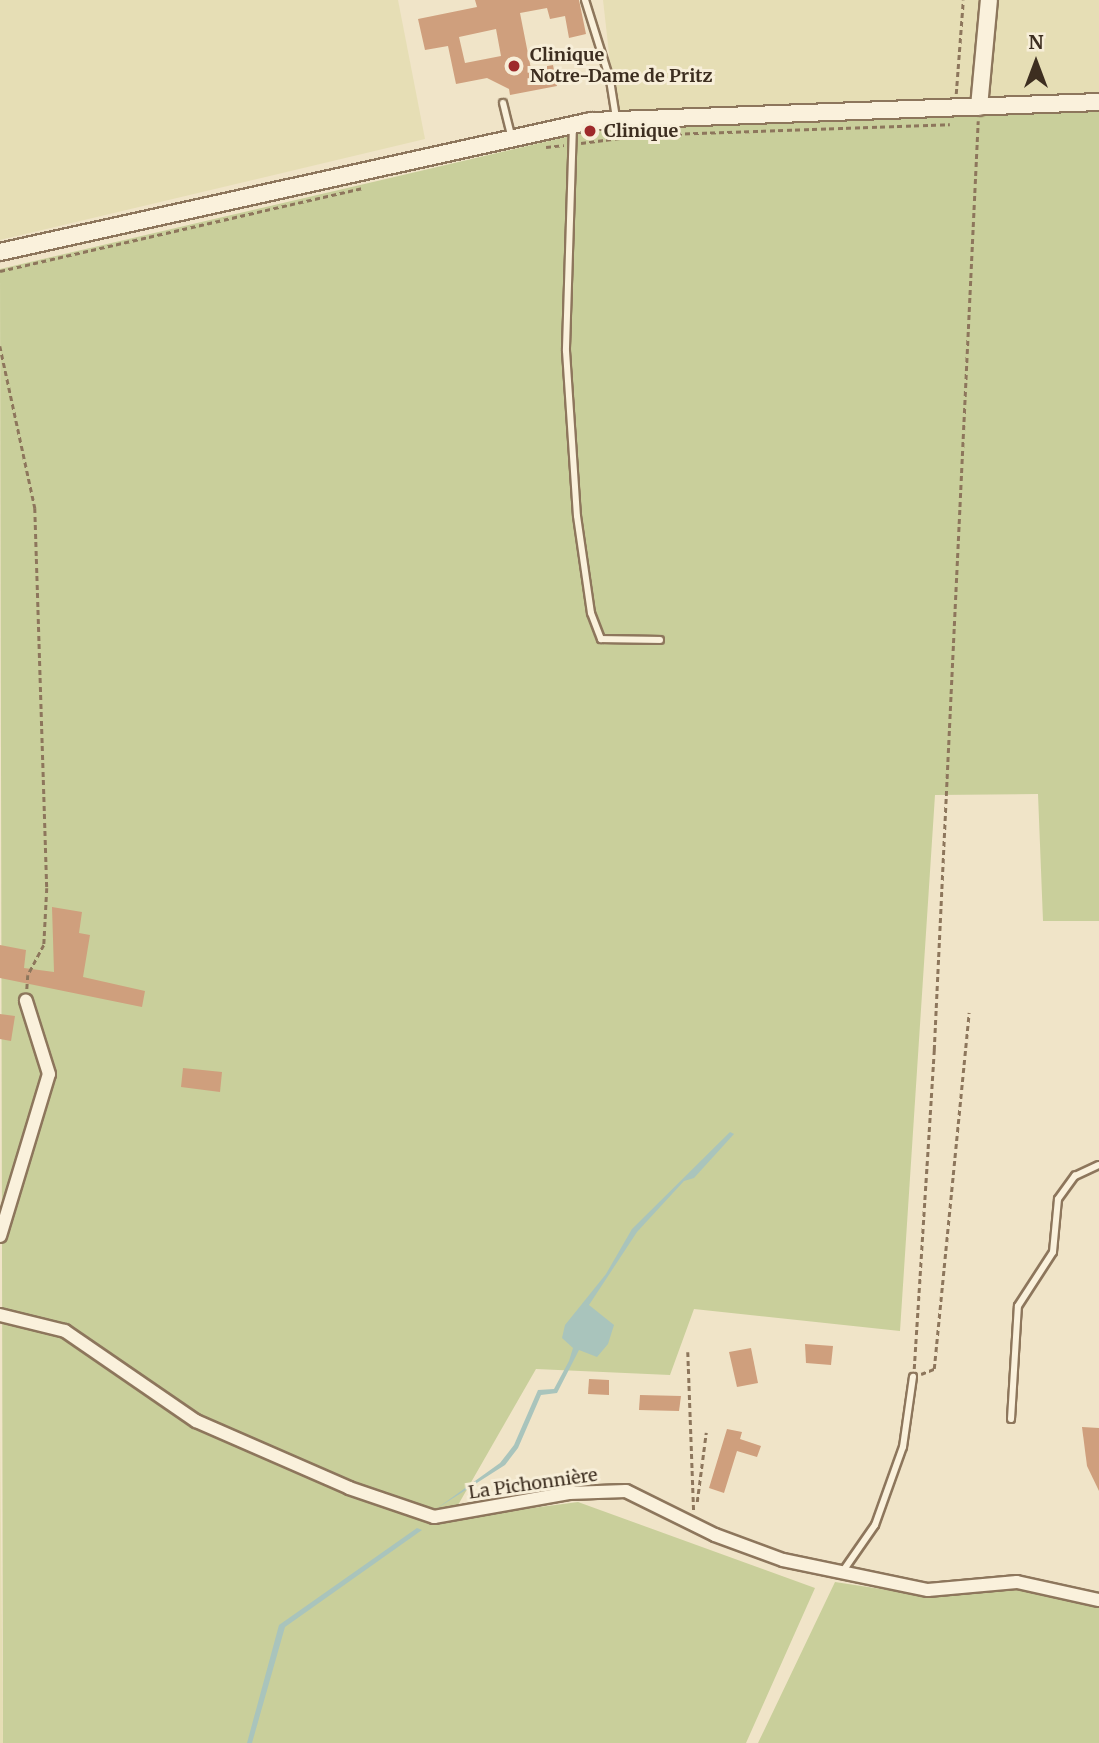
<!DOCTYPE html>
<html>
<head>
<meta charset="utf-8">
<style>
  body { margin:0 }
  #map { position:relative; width:1099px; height:1743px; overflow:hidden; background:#f0e4c8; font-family:Merriweather,serif }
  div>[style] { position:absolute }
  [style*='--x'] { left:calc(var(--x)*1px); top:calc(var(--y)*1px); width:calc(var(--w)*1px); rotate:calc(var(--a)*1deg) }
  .farmland>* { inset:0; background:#e6deb5 }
  .green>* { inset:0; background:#c9cf9b }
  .water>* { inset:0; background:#a9c4bc }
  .building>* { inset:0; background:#cf9f7d }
  .path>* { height:2.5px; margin-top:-1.25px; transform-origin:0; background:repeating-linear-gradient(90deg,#8d765c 0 5px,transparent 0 8.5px) }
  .roads { filter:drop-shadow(2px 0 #8d765c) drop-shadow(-2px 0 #8d765c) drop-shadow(0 2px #8d765c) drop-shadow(0 -2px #8d765c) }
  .lane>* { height:6px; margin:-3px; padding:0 3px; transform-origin:3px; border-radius:3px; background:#faf1dc }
  .street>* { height:12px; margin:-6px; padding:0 6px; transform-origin:6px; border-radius:6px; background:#faf1dc }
  .secondary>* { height:16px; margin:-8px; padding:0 8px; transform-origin:8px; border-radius:8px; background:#faf1dc }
  .dots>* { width:19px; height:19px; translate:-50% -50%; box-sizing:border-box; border:4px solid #f7eed8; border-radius:50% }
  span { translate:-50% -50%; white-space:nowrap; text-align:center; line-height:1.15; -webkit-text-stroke:6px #f7eed8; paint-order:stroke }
  .poi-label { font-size:18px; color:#3d2e20; font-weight:700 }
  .left { translate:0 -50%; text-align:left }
  .street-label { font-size:18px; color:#3d2e20 }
  .north { position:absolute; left:1001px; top:28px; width:70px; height:70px; -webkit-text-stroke:5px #f7eed8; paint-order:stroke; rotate:0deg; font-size:19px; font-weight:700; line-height:28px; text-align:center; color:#3d2e20 }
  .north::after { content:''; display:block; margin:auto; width:24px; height:32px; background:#3d2e20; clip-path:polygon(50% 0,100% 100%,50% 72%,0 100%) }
</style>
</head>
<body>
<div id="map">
  <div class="farmland">
    <i style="clip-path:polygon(0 0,398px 0,425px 139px,0 240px)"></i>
    <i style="clip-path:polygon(603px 0,1099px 0,1099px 104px,617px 125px)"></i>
    <i style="clip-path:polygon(0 1426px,3px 1743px,0 1743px)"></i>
  </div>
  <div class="green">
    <i style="clip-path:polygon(1099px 104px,1099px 921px,1043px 921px,1038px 794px,935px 795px,900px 1331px,694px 1309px,670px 1375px,536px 1369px,450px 1519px,578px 1502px,815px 1588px,746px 1743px,3px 1743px,0 269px,617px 125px)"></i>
    <i style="clip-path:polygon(835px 1582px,927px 1596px,975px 1593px,976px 1585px,1017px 1582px,1099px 1600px,1099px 1743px,758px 1743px)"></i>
  </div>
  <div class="water">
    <i style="clip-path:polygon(730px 1132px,734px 1134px,694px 1178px,684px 1181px,637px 1232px,589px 1305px,614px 1325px,608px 1344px,597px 1357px,579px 1350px,557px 1393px,541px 1395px,518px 1448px,505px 1465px,436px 1509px,500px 1463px,514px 1445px,538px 1390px,554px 1389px,569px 1361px,573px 1348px,562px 1338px,565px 1325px,606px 1274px,632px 1229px)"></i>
    <i style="clip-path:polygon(417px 1528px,422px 1530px,285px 1627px,252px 1743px,247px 1743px,279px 1625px)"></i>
  </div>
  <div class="building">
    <i style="clip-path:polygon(evenodd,475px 0,579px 0,586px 34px,569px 38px,565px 16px,550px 19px,547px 8px,520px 13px,531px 69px,553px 65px,557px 86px,510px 95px,509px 89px,487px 78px,456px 84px,448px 46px,425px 50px,418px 19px,477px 7px,475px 0,496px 29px,501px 56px,465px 63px,459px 37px,496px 29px)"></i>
    <i style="clip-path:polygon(52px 907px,82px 912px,79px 933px,90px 935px,83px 977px,145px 991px,142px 1007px,0 978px,0 945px,26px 950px,24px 968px,54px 972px)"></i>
    <i style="clip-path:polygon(0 1014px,15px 1016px,11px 1041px,0 1039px)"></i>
    <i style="clip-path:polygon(183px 1068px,222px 1072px,220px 1092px,181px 1087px)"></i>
    <i style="clip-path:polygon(805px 1344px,833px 1346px,831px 1365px,806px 1363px)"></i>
    <i style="clip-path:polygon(751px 1348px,758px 1383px,737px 1387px,729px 1352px)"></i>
    <i style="clip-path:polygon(589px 1379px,609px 1380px,609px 1395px,588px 1394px)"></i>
    <i style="clip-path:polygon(640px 1395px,681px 1396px,679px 1411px,639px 1410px)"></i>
    <i style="clip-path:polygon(1082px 1427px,1099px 1428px,1099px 1491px,1087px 1466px)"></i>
    <i style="clip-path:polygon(727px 1429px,742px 1432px,740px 1439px,761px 1446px,757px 1457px,737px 1451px,724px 1493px,709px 1488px)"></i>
  </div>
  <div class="path">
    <i style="--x:956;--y:94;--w:94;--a:-85.7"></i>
    <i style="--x:668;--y:134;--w:282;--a:-2"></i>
    <i style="--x:581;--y:143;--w:55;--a:-7.3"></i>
    <i style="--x:546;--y:147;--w:18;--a:-6"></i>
    <i style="--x:0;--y:271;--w:371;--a:-12.9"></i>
    <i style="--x:0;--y:346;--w:166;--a:77.8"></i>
    <i style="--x:35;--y:508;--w:380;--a:88.2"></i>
    <i style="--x:47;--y:888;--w:57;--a:93"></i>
    <i style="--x:44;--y:945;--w:34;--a:118"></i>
    <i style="--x:28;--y:975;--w:15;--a:94"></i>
    <i style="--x:688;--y:1352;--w:160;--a:87.9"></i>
    <i style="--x:914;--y:1369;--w:320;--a:-86.4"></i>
    <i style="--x:934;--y:1050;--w:930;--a:-87.29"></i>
    <i style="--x:921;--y:1374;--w:14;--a:-21"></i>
    <i style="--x:934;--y:1369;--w:358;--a:-84.4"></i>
    <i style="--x:697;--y:1502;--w:70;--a:-82.6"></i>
  </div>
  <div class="roads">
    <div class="lane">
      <i style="--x:585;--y:0;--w:84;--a:72.6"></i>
      <i style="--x:610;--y:80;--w:38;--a:81"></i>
      <i style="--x:503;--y:103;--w:33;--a:76"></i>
      <i style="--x:573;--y:125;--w:226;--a:91.8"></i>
      <i style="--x:566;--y:351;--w:165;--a:86.2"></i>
      <i style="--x:577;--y:516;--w:98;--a:81.8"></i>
      <i style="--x:591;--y:613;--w:28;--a:69"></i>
      <i style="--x:601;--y:639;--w:59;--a:1"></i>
      <i style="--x:1011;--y:1419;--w:113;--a:-86.5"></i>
      <i style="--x:1018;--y:1306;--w:64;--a:-57.1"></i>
      <i style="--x:1053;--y:1252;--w:53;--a:-84.6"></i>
      <i style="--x:1058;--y:1199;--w:29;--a:-54"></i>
      <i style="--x:1075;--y:1176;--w:26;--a:-25"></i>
      <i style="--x:843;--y:1571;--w:56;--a:-55.2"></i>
      <i style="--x:875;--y:1525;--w:83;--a:-70.3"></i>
      <i style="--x:903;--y:1447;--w:71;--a:-81.9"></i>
    </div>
    <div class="street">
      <i style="--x:0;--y:1236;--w:169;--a:-73.2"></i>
      <i style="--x:49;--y:1074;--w:77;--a:-107.5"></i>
      <i style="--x:0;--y:1315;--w:67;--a:13.8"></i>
      <i style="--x:65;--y:1331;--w:159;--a:34.5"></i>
      <i style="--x:196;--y:1421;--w:167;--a:23.6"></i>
      <i style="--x:349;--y:1488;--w:90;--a:18.8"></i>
      <i style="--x:434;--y:1517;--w:137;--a:-10.1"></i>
      <i style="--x:569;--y:1493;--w:57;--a:-2"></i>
      <i style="--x:626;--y:1491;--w:99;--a:26.3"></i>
      <i style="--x:715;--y:1535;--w:72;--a:20.2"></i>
      <i style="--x:783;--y:1560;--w:148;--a:11.7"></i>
      <i style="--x:928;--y:1590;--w:89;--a:-5.1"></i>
      <i style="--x:1017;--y:1582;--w:84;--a:12.4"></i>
    </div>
    <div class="secondary">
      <i style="--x:979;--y:107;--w:107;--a:-84.7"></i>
      <i style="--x:0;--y:252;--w:605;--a:-12.5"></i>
      <i style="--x:591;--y:121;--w:508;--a:-2.14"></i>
    </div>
  </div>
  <div class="dots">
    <i style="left:514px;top:66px;background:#9e2a2b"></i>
    <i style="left:590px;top:131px;background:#9e2a2b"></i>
  </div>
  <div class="poi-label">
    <span class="left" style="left:530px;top:66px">Clinique<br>Notre-Dame de Pritz</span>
    <span class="left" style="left:604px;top:131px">Clinique</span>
  </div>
  <div class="street-label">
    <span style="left:533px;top:1484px;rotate:-8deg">La Pichonnière</span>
  </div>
  <div class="north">N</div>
</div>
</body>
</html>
